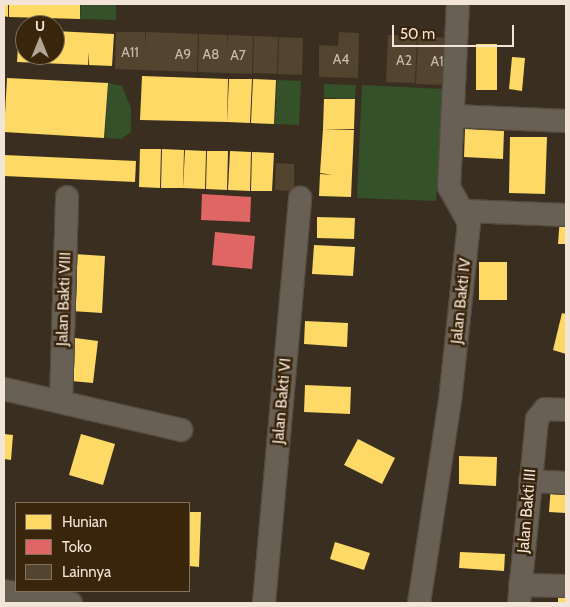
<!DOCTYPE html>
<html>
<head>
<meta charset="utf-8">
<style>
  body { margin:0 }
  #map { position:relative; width:570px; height:607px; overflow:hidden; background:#3a2e20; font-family:Cabin,sans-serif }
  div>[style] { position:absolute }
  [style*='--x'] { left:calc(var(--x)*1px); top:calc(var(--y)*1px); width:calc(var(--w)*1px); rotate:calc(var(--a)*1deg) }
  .green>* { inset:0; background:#34512a }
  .homes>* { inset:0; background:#ffd966 }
  .shops>* { inset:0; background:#e06666 }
  .building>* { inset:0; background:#534430 }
  .roads { filter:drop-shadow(1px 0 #564b40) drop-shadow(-1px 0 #564b40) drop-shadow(0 1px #564b40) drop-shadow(0 -1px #564b40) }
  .minor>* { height:22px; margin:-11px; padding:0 11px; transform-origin:11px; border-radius:11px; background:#685f55 }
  span { translate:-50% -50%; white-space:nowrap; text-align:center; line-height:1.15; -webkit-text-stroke:5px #39250c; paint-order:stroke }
  .number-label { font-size:14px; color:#cabcac }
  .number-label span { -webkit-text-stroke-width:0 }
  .street-label { font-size:16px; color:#f2e4d6 }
  .frame { position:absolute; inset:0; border:5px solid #f2e4d6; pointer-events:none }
  .legend { position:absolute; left:15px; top:502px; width:175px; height:90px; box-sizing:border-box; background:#39250c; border:1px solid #83715d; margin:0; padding:6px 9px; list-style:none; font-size:15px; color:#f2e4d6 }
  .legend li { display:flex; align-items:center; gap:10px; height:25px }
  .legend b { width:25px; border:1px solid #83715d }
  .north { position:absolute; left:15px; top:15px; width:50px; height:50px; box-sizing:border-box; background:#39250c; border:1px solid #83715d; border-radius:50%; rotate:0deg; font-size:14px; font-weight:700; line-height:20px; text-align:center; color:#f2e4d6 }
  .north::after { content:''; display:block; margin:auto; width:18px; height:22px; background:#b2a496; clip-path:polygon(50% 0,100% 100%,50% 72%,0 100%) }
  .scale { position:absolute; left:392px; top:25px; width:122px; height:22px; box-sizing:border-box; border:2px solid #f2e4d6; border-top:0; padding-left:6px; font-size:15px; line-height:18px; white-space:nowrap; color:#f2e4d6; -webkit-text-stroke:4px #39250c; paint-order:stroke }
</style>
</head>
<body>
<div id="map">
  <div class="green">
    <i style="clip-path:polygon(81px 4px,116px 4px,116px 20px,80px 19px)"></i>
    <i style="clip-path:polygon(277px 80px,301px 81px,299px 125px,275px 124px)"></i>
    <i style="clip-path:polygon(108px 83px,122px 86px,131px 108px,131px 132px,121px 139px,105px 138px)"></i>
    <i style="clip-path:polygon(324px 84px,356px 85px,355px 99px,324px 98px)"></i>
    <i style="clip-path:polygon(362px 85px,444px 89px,436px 201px,357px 198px)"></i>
  </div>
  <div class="homes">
    <i style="clip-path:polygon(4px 4px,8px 4px,8px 17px,4px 16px)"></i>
    <i style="clip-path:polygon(9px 4px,80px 4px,80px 19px,9px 17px)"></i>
    <i style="clip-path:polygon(19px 30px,25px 30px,25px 55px,55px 55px,55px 31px,114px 34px,112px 66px,89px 65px,89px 52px,88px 65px,17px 62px)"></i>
    <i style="clip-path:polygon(476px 44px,497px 44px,497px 90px,476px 90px)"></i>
    <i style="clip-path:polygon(512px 57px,525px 58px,522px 91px,509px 89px)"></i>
    <i style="clip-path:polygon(142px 76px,228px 79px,227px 122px,140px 120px)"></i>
    <i style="clip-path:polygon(7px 78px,108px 83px,104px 138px,4px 132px)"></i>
    <i style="clip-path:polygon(229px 79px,252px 79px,250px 123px,227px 122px)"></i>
    <i style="clip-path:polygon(253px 79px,276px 80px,274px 124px,251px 123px)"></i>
    <i style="clip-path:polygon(324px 99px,355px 99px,354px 129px,323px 129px)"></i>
    <i style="clip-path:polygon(323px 129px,354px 130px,351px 197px,319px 196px,320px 174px,333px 175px,320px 173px)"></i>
    <i style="clip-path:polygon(465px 129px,504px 131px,503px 159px,464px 157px)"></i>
    <i style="clip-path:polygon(510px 137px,547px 137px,545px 194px,509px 193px)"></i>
    <i style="clip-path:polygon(140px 149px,161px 149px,160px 188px,139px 187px)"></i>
    <i style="clip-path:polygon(162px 149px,184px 150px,183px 188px,161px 188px)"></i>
    <i style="clip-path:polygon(185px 150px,206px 151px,205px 189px,183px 188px)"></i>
    <i style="clip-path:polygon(207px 151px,228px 151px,227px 190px,206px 189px)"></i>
    <i style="clip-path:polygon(230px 151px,251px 152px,250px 191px,228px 190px)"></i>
    <i style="clip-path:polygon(252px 152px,274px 153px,272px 191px,251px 191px)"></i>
    <i style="clip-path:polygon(4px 155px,136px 161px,135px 182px,4px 176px)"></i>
    <i style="clip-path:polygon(317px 217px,355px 218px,354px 239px,317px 238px)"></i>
    <i style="clip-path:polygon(560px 217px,566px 218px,566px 244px,558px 244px)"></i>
    <i style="clip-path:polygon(314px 245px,355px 247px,353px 276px,312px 274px)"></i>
    <i style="clip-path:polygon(74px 254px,105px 256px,102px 313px,71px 311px)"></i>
    <i style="clip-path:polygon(479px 262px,507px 262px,507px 300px,479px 300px)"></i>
    <i style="clip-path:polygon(562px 313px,566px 314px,566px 354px,553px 350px)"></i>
    <i style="clip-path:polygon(305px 321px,348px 323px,347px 347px,304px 344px)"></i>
    <i style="clip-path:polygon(75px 338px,98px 341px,93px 383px,71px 381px)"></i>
    <i style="clip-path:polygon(305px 385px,351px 387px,350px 414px,304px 412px)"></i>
    <i style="clip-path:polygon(4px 434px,13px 435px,11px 460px,4px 459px)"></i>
    <i style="clip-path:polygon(81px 434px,115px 444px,103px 485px,69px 475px)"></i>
    <i style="clip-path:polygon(358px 439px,395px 458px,382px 484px,344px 465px)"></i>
    <i style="clip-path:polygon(459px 456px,497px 457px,496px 486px,459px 484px)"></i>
    <i style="clip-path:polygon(551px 486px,566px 487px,566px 513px,549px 512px)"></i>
    <i style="clip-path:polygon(189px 512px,201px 512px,199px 567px,189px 566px)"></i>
    <i style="clip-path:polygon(335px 542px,370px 553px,364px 570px,330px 559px)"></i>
    <i style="clip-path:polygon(460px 552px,505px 554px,504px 571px,459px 568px)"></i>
    <i style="clip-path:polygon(558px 592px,566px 592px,566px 603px,558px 603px)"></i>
  </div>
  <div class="shops">
    <i style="clip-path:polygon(202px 194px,251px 197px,250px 222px,201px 220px)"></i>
    <i style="clip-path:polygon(215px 232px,255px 236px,252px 269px,212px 265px)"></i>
  </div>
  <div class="building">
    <i style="clip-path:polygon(116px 32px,145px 32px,145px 47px,146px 32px,198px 34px,197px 72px,115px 69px)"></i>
    <i style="clip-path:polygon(339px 32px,359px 33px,358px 78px,319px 77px,319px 45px,338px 46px)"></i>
    <i style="clip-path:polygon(199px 34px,227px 35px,227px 49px,228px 35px,253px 36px,252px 74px,198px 72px)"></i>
    <i style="clip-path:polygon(388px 35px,417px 36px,415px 83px,386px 82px)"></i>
    <i style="clip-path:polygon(254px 36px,278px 37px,277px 74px,253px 73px)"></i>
    <i style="clip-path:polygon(418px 36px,449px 38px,447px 85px,416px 84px)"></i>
    <i style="clip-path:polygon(279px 37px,303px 38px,302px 75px,278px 74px)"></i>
    <i style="clip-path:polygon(276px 163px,294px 164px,294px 191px,275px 190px)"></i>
  </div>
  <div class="roads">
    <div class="minor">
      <i style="--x:453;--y:116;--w:113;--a:2.5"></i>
      <i style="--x:465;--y:211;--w:101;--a:2.3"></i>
      <i style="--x:4;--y:389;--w:182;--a:13"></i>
      <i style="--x:61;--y:402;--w:205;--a:-88.3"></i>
      <i style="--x:530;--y:481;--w:36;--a:3"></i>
      <i style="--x:520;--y:585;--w:46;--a:1.2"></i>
      <i style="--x:4;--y:591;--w:68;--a:10.2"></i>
      <i style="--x:264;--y:603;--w:407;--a:-84.9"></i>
      <i style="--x:419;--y:603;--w:204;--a:-81.3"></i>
      <i style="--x:450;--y:401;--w:179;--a:-83.9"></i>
      <i style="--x:469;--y:223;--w:41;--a:-119.1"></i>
      <i style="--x:449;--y:187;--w:183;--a:-87.2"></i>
      <i style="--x:519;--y:603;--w:185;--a:-84.4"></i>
      <i style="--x:537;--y:419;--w:13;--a:-51"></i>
      <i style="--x:545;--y:409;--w:21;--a:3"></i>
    </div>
  </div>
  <div class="number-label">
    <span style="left:130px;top:52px">A11</span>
    <span style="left:183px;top:54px">A9</span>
    <span style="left:211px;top:54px">A8</span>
    <span style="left:238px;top:55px">A7</span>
    <span style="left:341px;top:59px">A4</span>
    <span style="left:404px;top:60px">A2</span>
    <span style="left:437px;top:61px">A1</span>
  </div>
  <div class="street-label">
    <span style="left:64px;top:299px;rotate:-88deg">Jalan Bakti VIII</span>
    <span style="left:461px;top:301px;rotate:-84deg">Jalan Bakti IV</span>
    <span style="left:282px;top:401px;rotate:-85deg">Jalan Bakti VI</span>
    <span style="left:527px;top:511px;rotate:-85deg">Jalan Bakti III</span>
  </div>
  <div class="frame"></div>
  <ul class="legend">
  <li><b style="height:14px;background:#ffd966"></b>Hunian</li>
  <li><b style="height:14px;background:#e06666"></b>Toko</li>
  <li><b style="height:14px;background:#534430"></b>Lainnya</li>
  </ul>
  <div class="north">U</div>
  <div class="scale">50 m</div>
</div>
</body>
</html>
